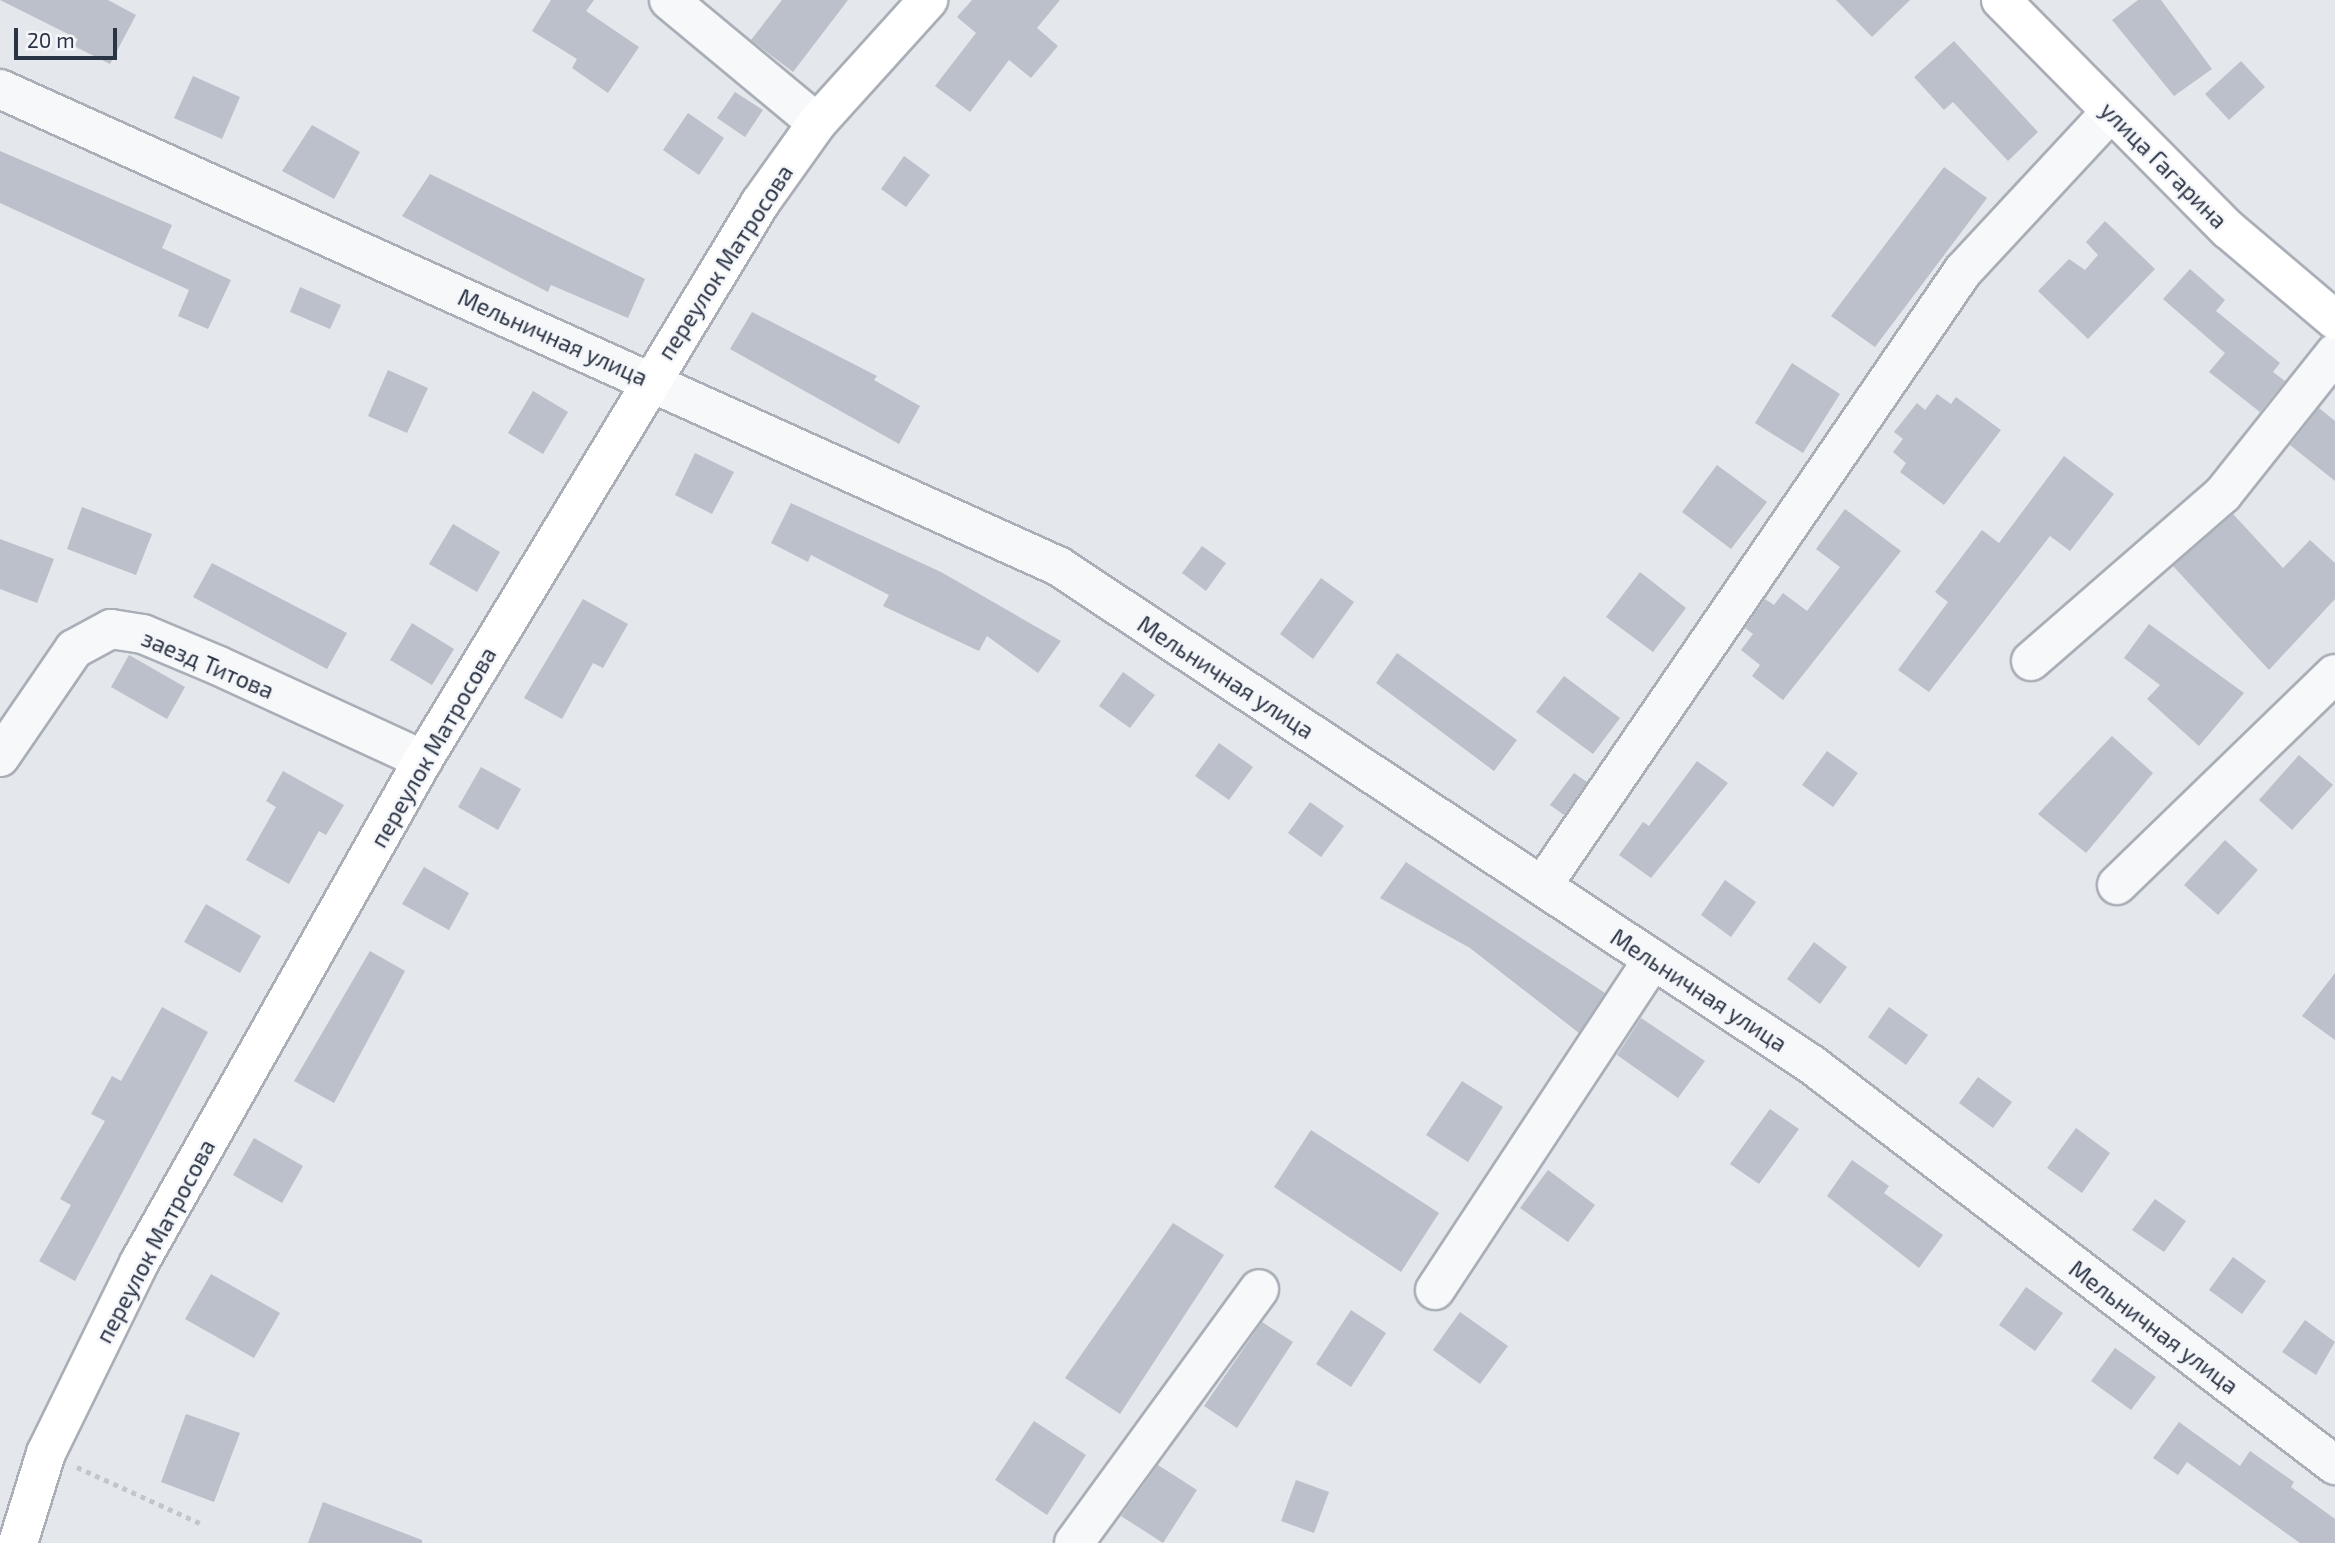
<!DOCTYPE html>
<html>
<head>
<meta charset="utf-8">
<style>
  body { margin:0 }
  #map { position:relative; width:2335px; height:1543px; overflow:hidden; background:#e4e7ec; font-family:"Exo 2",sans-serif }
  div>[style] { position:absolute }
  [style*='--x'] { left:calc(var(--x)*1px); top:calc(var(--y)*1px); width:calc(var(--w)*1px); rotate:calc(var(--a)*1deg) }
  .building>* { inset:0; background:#bbc0ca }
  .path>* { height:4.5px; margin-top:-2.25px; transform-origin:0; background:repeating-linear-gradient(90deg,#c2c5cb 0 5px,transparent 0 10px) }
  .roads { filter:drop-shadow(2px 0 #a9aeb7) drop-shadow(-2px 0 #a9aeb7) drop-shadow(0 2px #a9aeb7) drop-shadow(0 -2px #a9aeb7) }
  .minor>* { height:38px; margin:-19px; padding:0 19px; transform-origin:19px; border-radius:19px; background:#f7f8fa }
  .major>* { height:38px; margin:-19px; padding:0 19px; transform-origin:19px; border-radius:19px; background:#fff }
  span { translate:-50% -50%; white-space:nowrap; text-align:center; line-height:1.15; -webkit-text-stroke:5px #f4f6f9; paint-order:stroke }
  .street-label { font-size:23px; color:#2b3445 }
  .scale { position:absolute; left:14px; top:28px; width:103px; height:32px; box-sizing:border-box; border:4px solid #2b3445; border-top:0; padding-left:9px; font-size:21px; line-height:24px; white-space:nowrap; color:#2b3445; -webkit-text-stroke:5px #f4f6f9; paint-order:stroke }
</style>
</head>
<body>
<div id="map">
  <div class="building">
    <i style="clip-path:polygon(0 0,108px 0,136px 15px,110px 64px,74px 46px,78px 39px)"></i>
    <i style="clip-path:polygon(551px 0,594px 0,586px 11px,639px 47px,608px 93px,572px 68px,577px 59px,532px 31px)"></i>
    <i style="clip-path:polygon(782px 0,848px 0,793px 72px,751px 40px)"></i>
    <i style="clip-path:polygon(972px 0,1060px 0,1037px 28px,1058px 46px,1031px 78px,1009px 60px,970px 112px,935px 86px,976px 33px,957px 17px)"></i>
    <i style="clip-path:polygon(1836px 0,1910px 0,1872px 37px)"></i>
    <i style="clip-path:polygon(2138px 0,2161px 0,2212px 69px,2174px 96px,2112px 20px)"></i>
    <i style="clip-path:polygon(1954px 41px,2038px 132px,2008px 161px,1953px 102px,1944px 110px,1914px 77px)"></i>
    <i style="clip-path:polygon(2241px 61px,2265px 87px,2229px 120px,2205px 94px)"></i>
    <i style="clip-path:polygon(193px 76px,240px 97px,222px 139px,174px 118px)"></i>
    <i style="clip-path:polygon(735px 92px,763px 110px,745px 137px,717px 118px)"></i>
    <i style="clip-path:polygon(688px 113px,724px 138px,699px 175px,663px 150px)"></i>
    <i style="clip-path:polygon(312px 125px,360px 152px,334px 199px,282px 171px)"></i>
    <i style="clip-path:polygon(0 151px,172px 225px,162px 248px,231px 280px,208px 329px,178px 316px,189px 290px,0 203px)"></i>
    <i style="clip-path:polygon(904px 156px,930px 175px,906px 207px,881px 189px)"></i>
    <i style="clip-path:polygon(1944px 167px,1987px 198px,1875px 347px,1831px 316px)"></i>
    <i style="clip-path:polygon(430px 174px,645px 279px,628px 318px,551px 285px,548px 292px,402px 216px)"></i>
    <i style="clip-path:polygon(2105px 221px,2155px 269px,2088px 339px,2038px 291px,2069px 259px,2085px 270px,2098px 255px,2086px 242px)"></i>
    <i style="clip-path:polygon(2190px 269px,2225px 300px,2216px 311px,2280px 363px,2273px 372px,2285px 381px,2260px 412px,2209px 372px,2225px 353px,2163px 299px)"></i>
    <i style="clip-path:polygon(300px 287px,341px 305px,330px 329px,290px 312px)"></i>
    <i style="clip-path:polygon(752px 312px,877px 376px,874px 380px,920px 406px,899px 444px,730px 349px)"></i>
    <i style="clip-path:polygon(1792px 363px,1840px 394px,1803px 453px,1755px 423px)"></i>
    <i style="clip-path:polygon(388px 370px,428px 388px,407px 433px,368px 416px)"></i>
    <i style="clip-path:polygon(533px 391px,568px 412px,543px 454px,508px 433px)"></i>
    <i style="clip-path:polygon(1937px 394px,1951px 404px,1956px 397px,2001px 430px,1944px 505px,1900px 472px,1906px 463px,1893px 452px,1903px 439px,1894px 432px,1917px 403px,1925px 410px)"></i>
    <i style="clip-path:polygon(2319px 408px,2335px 421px,2335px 481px,2290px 445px)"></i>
    <i style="clip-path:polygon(695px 453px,734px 472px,712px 514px,675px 495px)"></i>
    <i style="clip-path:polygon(2064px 456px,2114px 494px,2070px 551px,2050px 536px,1929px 692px,1898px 670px,1948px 602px,1935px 592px,1982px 530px,1999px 543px)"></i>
    <i style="clip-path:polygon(1717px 465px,1767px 502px,1731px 549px,1682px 512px)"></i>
    <i style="clip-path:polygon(791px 503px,941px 572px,1061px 641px,1038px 673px,987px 636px,979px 651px,883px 606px,889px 595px,811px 555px,808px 562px,771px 543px)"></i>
    <i style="clip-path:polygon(82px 507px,152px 534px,136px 575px,67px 549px)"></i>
    <i style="clip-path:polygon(1845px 509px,1901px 551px,1783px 700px,1752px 676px,1760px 665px,1741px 650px,1753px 634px,1745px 628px,1765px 599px,1774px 605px,1783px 593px,1807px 611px,1840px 567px,1816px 549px)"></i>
    <i style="clip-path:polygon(2233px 514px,2283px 568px,2310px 540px,2335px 563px,2335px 599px,2269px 670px,2173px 566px)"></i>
    <i style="clip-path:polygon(453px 524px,500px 552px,477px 592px,429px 564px)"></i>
    <i style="clip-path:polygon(0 539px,54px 559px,37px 603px,0 589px)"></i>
    <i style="clip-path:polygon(1202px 546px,1226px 563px,1206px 591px,1182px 573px)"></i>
    <i style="clip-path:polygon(212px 563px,347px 633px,327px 669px,193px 597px)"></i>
    <i style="clip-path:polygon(1640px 572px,1686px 608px,1653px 652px,1606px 617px)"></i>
    <i style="clip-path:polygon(1321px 578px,1354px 602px,1313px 659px,1280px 634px)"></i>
    <i style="clip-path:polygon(583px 599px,628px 624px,603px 668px,593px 663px,562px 719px,524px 698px)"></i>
    <i style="clip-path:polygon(412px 623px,454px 649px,432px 685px,390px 660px)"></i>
    <i style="clip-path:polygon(2149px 624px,2244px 693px,2199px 746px,2147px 699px,2160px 685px,2124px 658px)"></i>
    <i style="clip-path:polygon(1397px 653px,1517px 740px,1494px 771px,1376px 683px)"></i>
    <i style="clip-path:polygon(129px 655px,185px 687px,167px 719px,111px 687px)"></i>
    <i style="clip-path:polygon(1123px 672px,1155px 695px,1130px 728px,1099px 706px)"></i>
    <i style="clip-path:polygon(1564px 676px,1620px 718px,1593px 754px,1536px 712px)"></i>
    <i style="clip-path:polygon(2112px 736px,2153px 773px,2086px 853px,2038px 814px)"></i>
    <i style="clip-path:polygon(1219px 743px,1253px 767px,1229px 800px,1195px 776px)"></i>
    <i style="clip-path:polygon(1827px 751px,1858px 773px,1833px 807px,1802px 785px)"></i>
    <i style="clip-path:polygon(2299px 755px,2333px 785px,2292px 830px,2259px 800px)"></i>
    <i style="clip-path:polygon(1697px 761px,1728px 783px,1651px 878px,1619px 855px,1643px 822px,1649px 826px)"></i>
    <i style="clip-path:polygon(481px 767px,521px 789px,498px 830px,458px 807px)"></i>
    <i style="clip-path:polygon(283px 771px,344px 805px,326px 835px,319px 831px,289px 884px,246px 860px,276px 807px,266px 801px)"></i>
    <i style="clip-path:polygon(1574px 773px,1587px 782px,1564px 815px,1550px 805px)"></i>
    <i style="clip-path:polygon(1310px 802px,1344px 826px,1321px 857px,1288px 833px)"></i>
    <i style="clip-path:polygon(2225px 840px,2258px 870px,2218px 915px,2184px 885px)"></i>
    <i style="clip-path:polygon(1406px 862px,1605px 993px,1579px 1033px,1470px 948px,1380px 898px)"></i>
    <i style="clip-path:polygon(424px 867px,469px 893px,449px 930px,402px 904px)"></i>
    <i style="clip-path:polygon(1725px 880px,1756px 902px,1731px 937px,1701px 915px)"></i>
    <i style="clip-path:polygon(206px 904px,261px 936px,240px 973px,184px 942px)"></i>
    <i style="clip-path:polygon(1814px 942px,1847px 967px,1820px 1004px,1787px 979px)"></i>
    <i style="clip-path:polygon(370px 951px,405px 971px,334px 1103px,294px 1081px)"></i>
    <i style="clip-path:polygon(2335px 973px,2335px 1040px,2302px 1016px)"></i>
    <i style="clip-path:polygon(162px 1007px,208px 1032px,75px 1281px,39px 1261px,71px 1205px,60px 1199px,105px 1121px,91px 1114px,112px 1076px,121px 1081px)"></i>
    <i style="clip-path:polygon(1889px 1007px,1928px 1035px,1906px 1065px,1868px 1037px)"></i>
    <i style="clip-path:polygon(1641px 1018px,1705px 1061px,1678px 1098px,1617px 1055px)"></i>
    <i style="clip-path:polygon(1978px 1077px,2012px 1102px,1993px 1128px,1959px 1103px)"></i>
    <i style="clip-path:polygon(1462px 1081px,1503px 1107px,1468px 1162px,1426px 1135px)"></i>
    <i style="clip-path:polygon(1770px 1109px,1799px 1129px,1759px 1184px,1730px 1164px)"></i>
    <i style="clip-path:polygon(2076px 1128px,2110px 1153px,2082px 1193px,2047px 1168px)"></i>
    <i style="clip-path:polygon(1311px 1130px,1439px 1213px,1401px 1272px,1274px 1187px)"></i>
    <i style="clip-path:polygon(254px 1138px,303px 1166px,282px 1203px,233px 1175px)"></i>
    <i style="clip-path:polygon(1852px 1160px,1889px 1186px,1884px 1193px,1943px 1235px,1919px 1268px,1827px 1196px)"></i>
    <i style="clip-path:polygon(1548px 1170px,1595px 1205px,1568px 1242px,1520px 1208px)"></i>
    <i style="clip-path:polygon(2155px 1199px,2186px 1221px,2164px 1252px,2132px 1230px)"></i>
    <i style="clip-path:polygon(1173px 1223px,1224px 1255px,1120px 1414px,1065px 1378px)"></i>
    <i style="clip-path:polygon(2233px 1257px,2266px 1281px,2242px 1314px,2209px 1290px)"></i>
    <i style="clip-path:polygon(211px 1274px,280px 1313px,254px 1358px,185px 1319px)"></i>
    <i style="clip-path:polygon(2026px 1287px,2063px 1313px,2035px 1351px,1999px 1325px)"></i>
    <i style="clip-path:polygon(1351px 1310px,1386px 1333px,1351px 1387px,1316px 1364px)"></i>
    <i style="clip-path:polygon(1460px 1312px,1508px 1346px,1480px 1384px,1433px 1350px)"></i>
    <i style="clip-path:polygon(2305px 1320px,2335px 1342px,2316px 1375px,2282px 1352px)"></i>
    <i style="clip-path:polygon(1262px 1322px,1293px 1342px,1237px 1428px,1204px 1406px)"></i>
    <i style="clip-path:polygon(2115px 1348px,2156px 1377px,2131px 1410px,2091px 1381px)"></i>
    <i style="clip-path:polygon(186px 1414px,240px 1433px,214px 1502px,161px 1482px)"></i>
    <i style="clip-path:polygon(1034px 1421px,1086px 1455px,1047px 1515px,995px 1480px)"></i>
    <i style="clip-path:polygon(2179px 1422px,2240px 1466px,2250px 1451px,2294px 1482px,2291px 1487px,2335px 1519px,2335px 1543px,2300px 1543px,2187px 1462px,2178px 1475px,2153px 1458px)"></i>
    <i style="clip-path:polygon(1158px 1465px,1197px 1490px,1163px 1543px,1121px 1516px)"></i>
    <i style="clip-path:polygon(1296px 1480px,1329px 1492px,1314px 1533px,1281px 1521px)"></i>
    <i style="clip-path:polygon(323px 1502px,422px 1540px,422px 1543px,308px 1543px)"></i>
  </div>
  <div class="path">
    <i style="--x:77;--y:1467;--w:135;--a:24.5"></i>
  </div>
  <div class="roads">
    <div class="minor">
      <i style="--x:669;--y:0;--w:192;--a:39.7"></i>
      <i style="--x:0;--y:89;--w:1161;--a:24.27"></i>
      <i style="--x:1058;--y:566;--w:903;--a:33.48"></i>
      <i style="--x:1811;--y:1064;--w:660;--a:37.43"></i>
      <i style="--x:2031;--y:661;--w:254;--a:-41"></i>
      <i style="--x:2223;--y:494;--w:180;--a:-51.5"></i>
      <i style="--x:0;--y:757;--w:131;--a:-55.6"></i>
      <i style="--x:74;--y:649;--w:42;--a:-28.4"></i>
      <i style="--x:111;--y:629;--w:32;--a:9"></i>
      <i style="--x:143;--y:634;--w:82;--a:22.8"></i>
      <i style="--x:219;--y:666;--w:225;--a:24.7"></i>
      <i style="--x:2117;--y:885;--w:303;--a:-44.1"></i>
      <i style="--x:1542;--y:886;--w:745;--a:-55.61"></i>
      <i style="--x:1963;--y:271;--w:216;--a:-47.1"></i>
      <i style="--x:1435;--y:1290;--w:396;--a:-56.6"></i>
      <i style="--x:1074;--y:1543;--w:314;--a:-53.9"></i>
    </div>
    <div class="major">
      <i style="--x:2001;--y:0;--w:324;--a:45.3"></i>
      <i style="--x:2229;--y:230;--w:139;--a:40.3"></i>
      <i style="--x:18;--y:1543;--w:94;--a:-72.7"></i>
      <i style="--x:46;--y:1453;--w:212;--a:-63.9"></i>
      <i style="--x:139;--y:1263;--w:578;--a:-60.55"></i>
      <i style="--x:423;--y:760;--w:651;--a:-58.82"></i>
      <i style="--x:760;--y:203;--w:98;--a:-54.5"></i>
      <i style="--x:817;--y:123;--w:166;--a:-47.9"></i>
    </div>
  </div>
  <div class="street-label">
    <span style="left:2164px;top:165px;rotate:45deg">улица Гагарина</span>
    <span style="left:725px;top:262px;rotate:-57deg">переулок Матросова</span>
    <span style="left:553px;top:337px;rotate:24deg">Мельничная улица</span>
    <span style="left:208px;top:664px;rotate:23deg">заезд Титова</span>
    <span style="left:1226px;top:677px;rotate:33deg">Мельничная улица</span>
    <span style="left:433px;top:747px;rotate:-60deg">переулок Матросова</span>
    <span style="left:1699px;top:990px;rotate:33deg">Мельничная улица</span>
    <span style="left:155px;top:1241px;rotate:-62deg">переулок Матросова</span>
    <span style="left:2154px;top:1327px;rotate:37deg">Мельничная улица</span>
  </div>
  <div class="scale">20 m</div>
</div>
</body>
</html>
